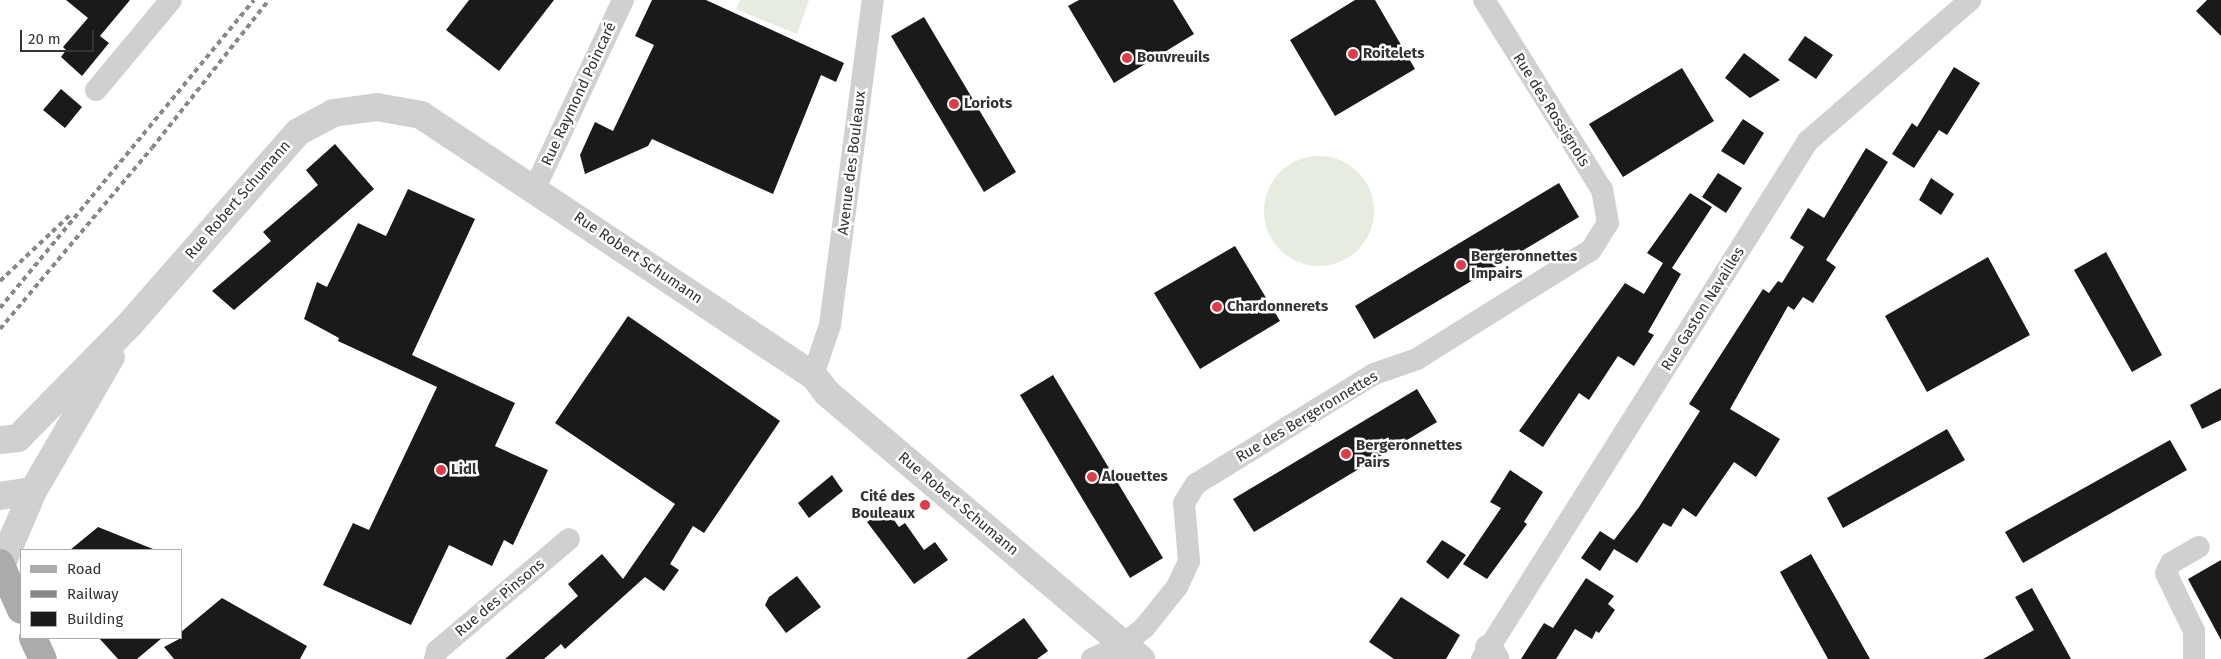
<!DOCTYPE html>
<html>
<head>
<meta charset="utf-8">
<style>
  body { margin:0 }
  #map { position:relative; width:2221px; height:659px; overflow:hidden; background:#fff; font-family:"Fira Sans",sans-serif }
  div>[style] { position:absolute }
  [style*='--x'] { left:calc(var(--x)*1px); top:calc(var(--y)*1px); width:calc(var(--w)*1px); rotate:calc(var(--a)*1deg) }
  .green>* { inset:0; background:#e6ecdf }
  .round { border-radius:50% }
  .building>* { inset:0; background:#1a1a1a }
  .minor>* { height:22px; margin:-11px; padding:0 11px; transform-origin:11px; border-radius:11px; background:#d0d0d0 }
  .tertiary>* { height:28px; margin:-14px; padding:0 14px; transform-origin:14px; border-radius:14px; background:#d0d0d0 }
  .primary>* { height:28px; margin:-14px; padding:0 14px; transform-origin:14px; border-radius:14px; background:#ababab }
  .rail>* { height:4px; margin-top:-2px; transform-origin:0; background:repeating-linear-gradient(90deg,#888 0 5px,transparent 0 9px) }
  .dots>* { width:14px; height:14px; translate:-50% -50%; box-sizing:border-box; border:2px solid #fff; border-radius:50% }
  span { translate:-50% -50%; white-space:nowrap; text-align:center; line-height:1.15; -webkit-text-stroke:5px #fff; paint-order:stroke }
  .poi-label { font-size:15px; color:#333; font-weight:700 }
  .left { translate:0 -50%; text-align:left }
  .right { translate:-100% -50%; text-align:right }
  .street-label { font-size:15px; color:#333 }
  .legend { position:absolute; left:20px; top:549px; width:162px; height:90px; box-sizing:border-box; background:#fff; border:1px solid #adadad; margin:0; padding:6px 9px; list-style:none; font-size:15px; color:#333 }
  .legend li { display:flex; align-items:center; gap:10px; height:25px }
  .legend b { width:25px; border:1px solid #adadad }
  .scale { position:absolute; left:20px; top:30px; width:74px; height:22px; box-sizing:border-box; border:2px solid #333; border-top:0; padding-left:6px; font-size:15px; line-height:18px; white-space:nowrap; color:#333; -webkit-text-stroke:4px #fff; paint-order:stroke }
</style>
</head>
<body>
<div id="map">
  <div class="green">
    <i style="clip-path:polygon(740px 0,809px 0,797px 34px,736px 9px)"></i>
    <i class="round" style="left:1264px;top:156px;width:110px;height:110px"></i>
  </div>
  <div class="building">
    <i style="clip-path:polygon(66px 0,130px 0,100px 36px,109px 43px,82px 76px,61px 57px,66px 50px,63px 47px,88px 18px)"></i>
    <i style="clip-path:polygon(469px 0,554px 0,499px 71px,446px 30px)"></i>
    <i style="clip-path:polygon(652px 0,706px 0,844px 63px,836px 82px,821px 75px,773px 194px,652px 139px,648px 146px,585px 174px,580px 155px,595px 122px,613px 131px,654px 45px,635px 36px)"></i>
    <i style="clip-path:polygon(1079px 0,1173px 0,1194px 34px,1114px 83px,1068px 6px)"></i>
    <i style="clip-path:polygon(1355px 0,1375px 0,1415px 69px,1335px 116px,1290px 40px)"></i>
    <i style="clip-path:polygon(2207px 0,2221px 0,2221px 36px,2196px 11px)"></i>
    <i style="clip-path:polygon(924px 17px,1016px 172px,984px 192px,891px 36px)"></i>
    <i style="clip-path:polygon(1805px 36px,1833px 55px,1816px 79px,1788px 60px)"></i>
    <i style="clip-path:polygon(1744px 53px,1780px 80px,1750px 98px,1725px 78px)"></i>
    <i style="clip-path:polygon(1954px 67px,1980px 83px,1947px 135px,1939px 130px,1914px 168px,1892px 154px,1912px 123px,1917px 127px)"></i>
    <i style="clip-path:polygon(1682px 68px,1714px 121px,1623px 177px,1589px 124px)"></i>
    <i style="clip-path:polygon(61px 89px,82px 107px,65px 128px,43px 110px)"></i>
    <i style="clip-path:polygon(1743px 119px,1764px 133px,1744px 165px,1721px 151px)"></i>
    <i style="clip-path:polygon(335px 144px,374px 189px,234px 310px,212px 291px,271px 241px,263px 232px,318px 185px,306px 170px)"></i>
    <i style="clip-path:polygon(1866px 148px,1888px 162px,1826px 260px,1836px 267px,1813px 303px,1803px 297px,1794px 310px,1788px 306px,1730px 409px,1780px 439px,1756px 477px,1734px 462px,1696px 517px,1683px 508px,1671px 527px,1663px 523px,1637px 563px,1614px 549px,1600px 571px,1581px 558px,1600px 531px,1614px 540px,1639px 507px,1700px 411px,1689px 404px,1763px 289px,1769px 293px,1778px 281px,1782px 283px,1804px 247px,1790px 238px,1808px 208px,1824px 218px)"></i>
    <i style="clip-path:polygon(1718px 173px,1742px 188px,1726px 213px,1702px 197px)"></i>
    <i style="clip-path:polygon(1931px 178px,1954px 194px,1941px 215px,1919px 200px)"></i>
    <i style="clip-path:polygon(1559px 183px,1579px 217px,1374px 339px,1355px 306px)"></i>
    <i style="clip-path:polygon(408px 189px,475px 219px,412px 355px,515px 403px,495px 446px,548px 470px,513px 545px,504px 540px,492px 566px,449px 545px,411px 625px,323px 585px,353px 523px,369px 530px,437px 387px,338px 341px,339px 338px,304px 319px,317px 282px,327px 287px,358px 223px,386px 236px)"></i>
    <i style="clip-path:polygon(1690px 193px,1712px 207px,1672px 268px,1681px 274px,1648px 332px,1654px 335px,1634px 366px,1618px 356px,1589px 400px,1579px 393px,1543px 447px,1519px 431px,1625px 283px,1644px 294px,1663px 263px,1647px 253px)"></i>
    <i style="clip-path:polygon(1235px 246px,1280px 321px,1200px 369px,1154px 293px)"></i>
    <i style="clip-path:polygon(2106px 252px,2162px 355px,2132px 372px,2074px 270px)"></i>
    <i style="clip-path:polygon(1988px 257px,2030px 335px,1927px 392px,1885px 316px)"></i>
    <i style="clip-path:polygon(628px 316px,780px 421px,704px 533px,693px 526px,670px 564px,679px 570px,664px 591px,645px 577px,565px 649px,561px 644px,544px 659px,505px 659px,578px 596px,568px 584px,602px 554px,623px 579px,675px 504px,555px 423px)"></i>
    <i style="clip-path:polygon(1053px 375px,1163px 558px,1130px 578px,1020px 395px)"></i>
    <i style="clip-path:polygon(2221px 388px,2221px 420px,2202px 429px,2190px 405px)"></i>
    <i style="clip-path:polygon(1417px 389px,1437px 422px,1254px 532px,1233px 499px)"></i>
    <i style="clip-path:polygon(1947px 429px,1965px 460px,1843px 528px,1827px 498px)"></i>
    <i style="clip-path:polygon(2170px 440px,2187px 470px,2023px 563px,2005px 532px)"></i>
    <i style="clip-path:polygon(1510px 470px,1543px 492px,1524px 522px,1527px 524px,1487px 579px,1463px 564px,1501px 508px,1490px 502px)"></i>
    <i style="clip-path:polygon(832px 475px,843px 491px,809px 518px,798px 503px)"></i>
    <i style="clip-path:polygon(886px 509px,899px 527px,905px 523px,924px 550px,935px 542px,948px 560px,914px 584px,867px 522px)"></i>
    <i style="clip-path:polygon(98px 527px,153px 549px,153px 550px,70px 550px)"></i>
    <i style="clip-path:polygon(1442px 540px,1466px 555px,1448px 579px,1426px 562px)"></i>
    <i style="clip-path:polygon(1811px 554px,1870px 659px,1828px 659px,1780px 572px)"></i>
    <i style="clip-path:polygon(2221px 560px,2221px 640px,2188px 579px)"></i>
    <i style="clip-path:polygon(797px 576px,821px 607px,786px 633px,765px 605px,769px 597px)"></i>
    <i style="clip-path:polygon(1586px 578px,1614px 596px,1608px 604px,1615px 610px,1599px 633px,1596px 631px,1592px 639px,1575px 629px,1556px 659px,1521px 659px,1544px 623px,1553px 628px)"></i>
    <i style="clip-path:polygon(2032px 588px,2071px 659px,1983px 659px,2034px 630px,2015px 597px)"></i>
    <i style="clip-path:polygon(1401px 597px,1460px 635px,1446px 659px,1394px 659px,1369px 642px)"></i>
    <i style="clip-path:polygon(222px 598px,307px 646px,300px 659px,174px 659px,164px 647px,181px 638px,181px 632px)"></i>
    <i style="clip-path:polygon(1024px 618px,1048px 651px,1037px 659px,966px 659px)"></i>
    <i style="clip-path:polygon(99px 638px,162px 638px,137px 659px,118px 659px)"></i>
  </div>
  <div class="minor">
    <i style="--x:96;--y:90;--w:117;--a:-50.2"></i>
    <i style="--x:535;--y:188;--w:208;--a:-64.9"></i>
    <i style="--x:813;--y:375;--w:53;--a:-71.2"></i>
    <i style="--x:830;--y:325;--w:328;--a:-82.5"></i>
    <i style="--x:435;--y:659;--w:8;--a:-76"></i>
    <i style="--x:437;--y:651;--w:173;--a:-40.3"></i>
    <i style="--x:1092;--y:659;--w:35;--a:-25"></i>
    <i style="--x:1124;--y:644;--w:26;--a:-39"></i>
    <i style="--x:1144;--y:628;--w:53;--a:-51.2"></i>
    <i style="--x:1177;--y:587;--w:29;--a:-65"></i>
    <i style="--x:1189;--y:561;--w:58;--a:-94.9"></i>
    <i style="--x:1184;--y:503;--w:22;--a:-58"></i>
    <i style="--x:1196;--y:484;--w:209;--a:-31.7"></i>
    <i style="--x:1374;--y:374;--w:46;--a:-19.2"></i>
    <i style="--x:1417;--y:359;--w:205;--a:-32.1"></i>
    <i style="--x:1591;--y:250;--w:32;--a:-58"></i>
    <i style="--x:1608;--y:223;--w:34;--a:-100"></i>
    <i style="--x:1602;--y:190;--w:224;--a:-121.8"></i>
    <i style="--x:1482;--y:659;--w:612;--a:-57.82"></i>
    <i style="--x:1808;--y:141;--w:215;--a:-41"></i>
    <i style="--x:2194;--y:659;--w:28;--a:-90"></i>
    <i style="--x:2194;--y:631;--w:64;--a:-115.8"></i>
    <i style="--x:2166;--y:573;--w:11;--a:-63"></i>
    <i style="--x:2171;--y:563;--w:32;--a:-30"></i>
  </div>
  <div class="tertiary">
    <i style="--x:0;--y:440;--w:18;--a:-6"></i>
    <i style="--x:18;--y:438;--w:160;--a:-45.5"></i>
    <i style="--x:130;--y:324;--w:255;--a:-48.8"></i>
    <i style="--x:298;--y:132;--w:40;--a:-28"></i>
    <i style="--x:333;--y:113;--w:44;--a:-7.8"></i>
    <i style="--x:377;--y:107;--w:45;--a:10.3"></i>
    <i style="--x:421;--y:115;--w:470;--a:33.6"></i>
    <i style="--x:813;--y:375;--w:23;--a:52"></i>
    <i style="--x:827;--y:393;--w:412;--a:40.3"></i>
    <i style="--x:0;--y:496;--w:33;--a:-9"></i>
    <i style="--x:33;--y:491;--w:155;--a:-59.8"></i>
    <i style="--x:1;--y:566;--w:82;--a:-66.9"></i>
    <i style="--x:1489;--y:648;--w:13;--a:61"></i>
  </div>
  <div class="primary">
    <i style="--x:0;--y:563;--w:51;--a:65.9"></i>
    <i style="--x:33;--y:638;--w:23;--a:65"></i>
  </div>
  <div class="rail">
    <i style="--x:0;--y:281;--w:98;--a:-43.3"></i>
    <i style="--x:0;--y:308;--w:399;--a:-50.5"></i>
    <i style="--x:0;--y:329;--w:236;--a:-50"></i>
    <i style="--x:152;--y:148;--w:189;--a:-51.7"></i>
  </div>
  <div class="dots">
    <i style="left:1353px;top:54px;background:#e63946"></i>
    <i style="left:1127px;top:58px;background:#e63946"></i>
    <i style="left:954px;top:104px;background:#e63946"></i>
    <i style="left:1461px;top:265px;background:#e63946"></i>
    <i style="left:1217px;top:307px;background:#e63946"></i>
    <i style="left:1346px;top:454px;background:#e63946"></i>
    <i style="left:441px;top:470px;background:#e63946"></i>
    <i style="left:1092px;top:477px;background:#e63946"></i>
    <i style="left:925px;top:505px;background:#e63946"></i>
  </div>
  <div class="poi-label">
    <span class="left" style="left:1363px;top:54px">Roitelets</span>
    <span class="left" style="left:1137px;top:58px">Bouvreuils</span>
    <span class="left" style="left:964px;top:104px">Loriots</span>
    <span class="left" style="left:1471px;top:265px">Bergeronnettes<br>Impairs</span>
    <span class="left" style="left:1227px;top:307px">Chardonnerets</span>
    <span class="left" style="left:1356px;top:454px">Bergeronnettes<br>Pairs</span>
    <span class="left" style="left:451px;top:470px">Lidl</span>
    <span class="left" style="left:1102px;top:477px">Alouettes</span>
    <span class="right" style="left:915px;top:505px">Cité des<br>Bouleaux</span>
  </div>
  <div class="street-label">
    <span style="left:579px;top:94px;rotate:-65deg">Rue Raymond Poincaré</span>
    <span style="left:1551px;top:110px;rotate:58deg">Rue des Rossignols</span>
    <span style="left:852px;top:163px;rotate:-83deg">Avenue des Bouleaux</span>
    <span style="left:238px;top:200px;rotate:-49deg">Rue Robert Schumann</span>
    <span style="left:638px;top:258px;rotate:34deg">Rue Robert Schumann</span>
    <span style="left:1703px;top:309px;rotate:-58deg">Rue Gaston Navailles</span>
    <span style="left:1307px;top:417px;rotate:-31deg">Rue des Bergeronnettes</span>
    <span style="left:958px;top:504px;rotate:40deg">Rue Robert Schumann</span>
    <span style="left:500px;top:598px;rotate:-40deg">Rue des Pinsons</span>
  </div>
  <ul class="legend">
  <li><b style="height:6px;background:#ababab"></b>Road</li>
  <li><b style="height:6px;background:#888"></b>Railway</li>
  <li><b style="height:14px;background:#1a1a1a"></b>Building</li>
  </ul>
  <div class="scale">20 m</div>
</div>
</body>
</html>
